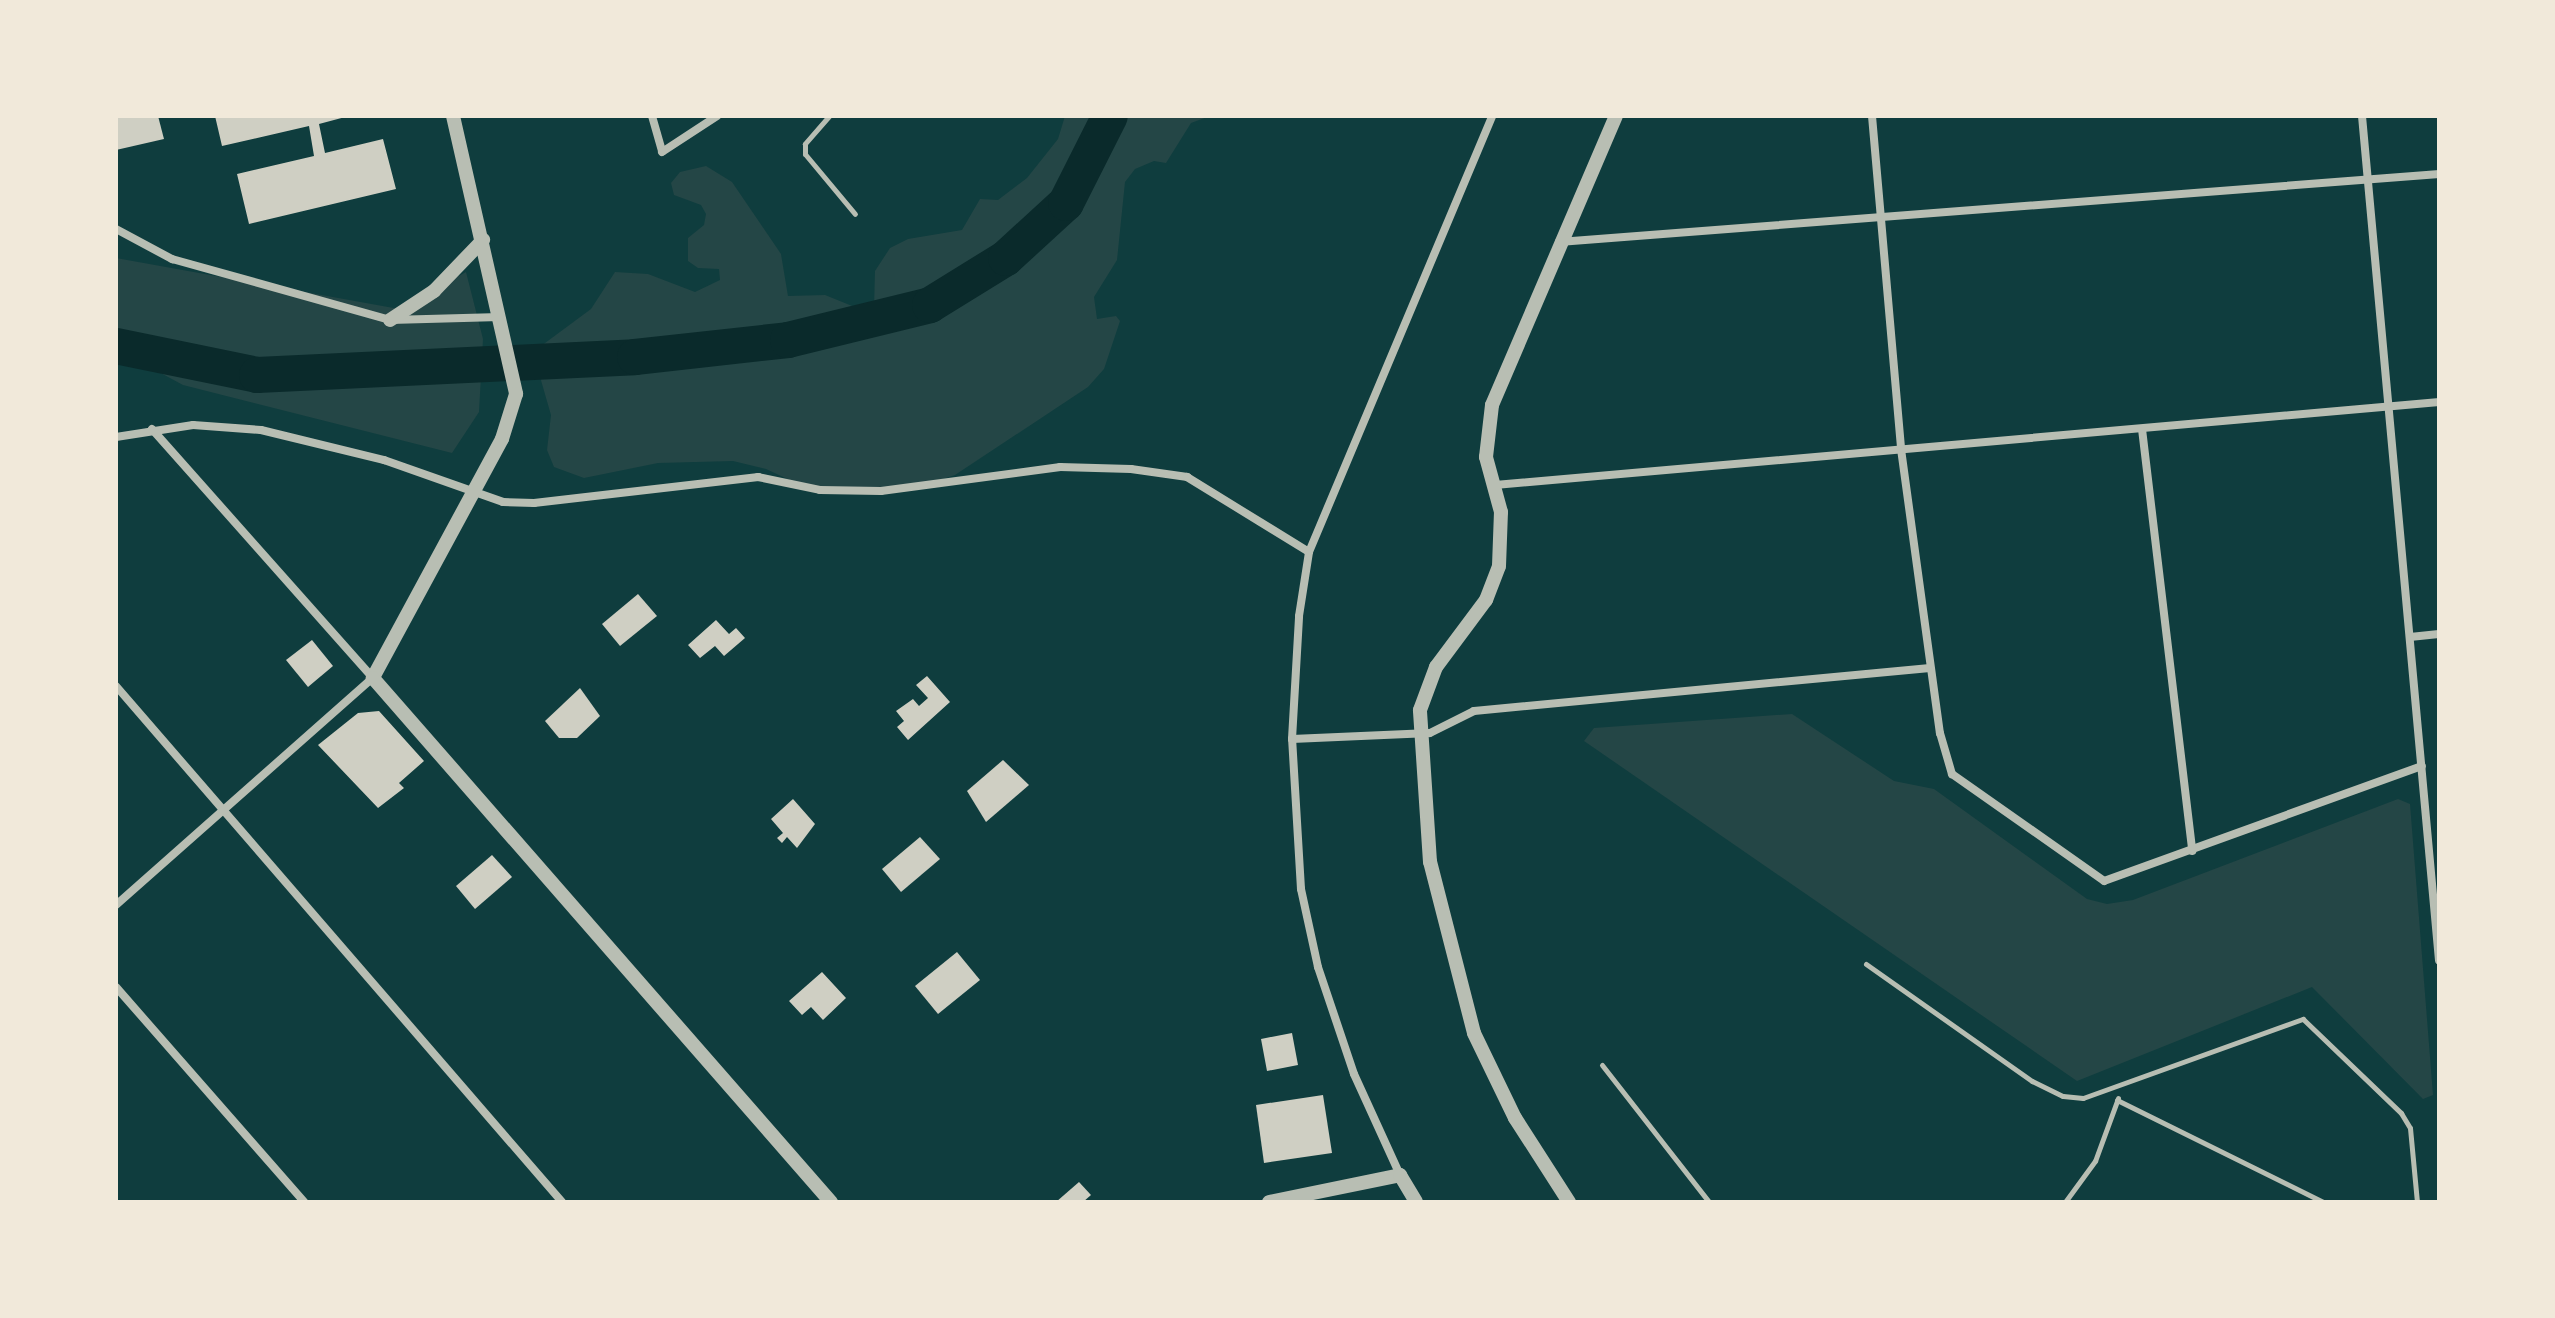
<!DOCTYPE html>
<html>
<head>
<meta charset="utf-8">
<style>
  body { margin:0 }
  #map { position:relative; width:2555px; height:1318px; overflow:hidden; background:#0f3d3e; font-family:"PT Sans Narrow",sans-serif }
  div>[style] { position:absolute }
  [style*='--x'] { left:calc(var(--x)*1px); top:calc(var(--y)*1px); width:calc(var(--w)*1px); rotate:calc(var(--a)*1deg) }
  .green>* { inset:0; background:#244646 }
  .river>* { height:36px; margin:-18px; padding:0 18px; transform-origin:18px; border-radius:18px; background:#0a2a2b }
  .building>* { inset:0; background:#cfcfc3 }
  .service>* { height:5px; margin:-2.5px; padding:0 2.5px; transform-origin:2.5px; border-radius:2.5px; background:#b8beb3 }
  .minor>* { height:8px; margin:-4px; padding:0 4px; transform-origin:4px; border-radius:4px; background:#b8beb3 }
  .tertiary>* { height:14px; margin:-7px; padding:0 7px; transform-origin:7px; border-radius:7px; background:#b8beb3 }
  span { translate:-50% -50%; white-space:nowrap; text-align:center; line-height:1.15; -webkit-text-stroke:7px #f1e9da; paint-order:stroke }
  .frame { position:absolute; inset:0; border:118px solid #f1e9da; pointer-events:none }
</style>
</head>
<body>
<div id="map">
  <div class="green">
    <i style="clip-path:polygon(1065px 116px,1210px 116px,1191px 123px,1166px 163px,1154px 161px,1135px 169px,1125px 182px,1117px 260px,1094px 297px,1097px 319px,1116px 316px,1120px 321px,1104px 369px,1088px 387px,955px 475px,907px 491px,820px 494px,766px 469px,733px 461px,658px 463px,584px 478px,554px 467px,547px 450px,551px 415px,536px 363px,541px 346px,591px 309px,615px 272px,648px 274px,695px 292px,720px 280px,719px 269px,698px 268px,688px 261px,688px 238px,704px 225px,706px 214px,701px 205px,674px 195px,671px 183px,680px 172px,706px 166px,732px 182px,781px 254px,788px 296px,825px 295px,867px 312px,874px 308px,875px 271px,890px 248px,908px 239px,962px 230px,980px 199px,998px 200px,1027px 178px,1058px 139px)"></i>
    <i style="clip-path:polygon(116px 258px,399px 309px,466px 272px,483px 339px,479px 412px,452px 453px,183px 385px,116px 349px)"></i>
    <i style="clip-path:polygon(1792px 714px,1894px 781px,1934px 789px,2087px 899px,2107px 904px,2133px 900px,2398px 799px,2410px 804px,2433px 1095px,2423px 1099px,2312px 987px,2077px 1081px,1584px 741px,1594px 728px)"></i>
  </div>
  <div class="river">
    <i style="--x:116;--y:346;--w:144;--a:11.6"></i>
    <i style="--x:257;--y:375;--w:378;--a:-2.7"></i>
    <i style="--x:635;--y:357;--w:154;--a:-6.3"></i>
    <i style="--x:788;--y:340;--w:146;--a:-13.8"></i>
    <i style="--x:930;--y:305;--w:89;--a:-31.7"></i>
    <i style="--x:1006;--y:258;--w:81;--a:-42.5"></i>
    <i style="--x:1066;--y:203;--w:97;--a:-63.2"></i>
  </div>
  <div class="building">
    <i style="clip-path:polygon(116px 116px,158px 116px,164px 139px,116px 150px)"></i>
    <i style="clip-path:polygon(215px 116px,349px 116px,319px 124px,325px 153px,383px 139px,396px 189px,249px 224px,237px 174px,314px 156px,309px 126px,222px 146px)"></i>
    <i style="clip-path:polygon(638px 594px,657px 616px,620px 646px,602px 624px)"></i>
    <i style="clip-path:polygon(716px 620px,729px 634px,736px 628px,745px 638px,724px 656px,715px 646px,700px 658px,688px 645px)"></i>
    <i style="clip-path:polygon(312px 640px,333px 666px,308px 687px,286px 660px)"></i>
    <i style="clip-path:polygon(927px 676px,950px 702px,908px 740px,897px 727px,904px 721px,896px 711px,913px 699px,919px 706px,928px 698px,916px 685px)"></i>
    <i style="clip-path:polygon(580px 688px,600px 716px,577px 738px,559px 738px,545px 721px)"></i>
    <i style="clip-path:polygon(379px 711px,424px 761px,399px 783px,404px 788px,378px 808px,318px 745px,358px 713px)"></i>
    <i style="clip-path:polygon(1003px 760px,1029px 785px,986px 822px,967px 791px)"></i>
    <i style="clip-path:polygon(793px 799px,815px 824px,797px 848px,787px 837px,782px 843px,777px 838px,783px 833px,771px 819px)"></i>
    <i style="clip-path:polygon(920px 837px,940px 859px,901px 892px,882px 869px)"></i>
    <i style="clip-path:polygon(492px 855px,512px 877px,475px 909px,456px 886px)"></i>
    <i style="clip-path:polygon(957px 952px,980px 980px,938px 1014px,915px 986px)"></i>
    <i style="clip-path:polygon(822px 972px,846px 998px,823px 1020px,811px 1007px,802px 1015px,789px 1001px)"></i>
    <i style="clip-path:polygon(1292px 1033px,1298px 1065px,1267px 1071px,1261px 1039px)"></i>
    <i style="clip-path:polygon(1323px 1095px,1332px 1153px,1264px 1163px,1256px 1105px)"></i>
    <i style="clip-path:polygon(1079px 1182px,1091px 1195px,1083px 1202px,1056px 1202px)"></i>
  </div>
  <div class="service">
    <i style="--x:829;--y:116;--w:37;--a:131"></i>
    <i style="--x:805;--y:144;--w:10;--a:90"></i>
    <i style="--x:805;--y:154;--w:78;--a:50.2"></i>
    <i style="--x:1866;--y:964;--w:203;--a:35.2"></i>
    <i style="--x:2032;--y:1081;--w:34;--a:26"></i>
    <i style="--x:2063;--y:1096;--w:20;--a:6"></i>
    <i style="--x:2083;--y:1098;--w:234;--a:-19.8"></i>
    <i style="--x:2303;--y:1019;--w:136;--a:43.8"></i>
    <i style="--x:2401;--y:1113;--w:17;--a:59"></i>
    <i style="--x:2410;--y:1128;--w:74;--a:84.6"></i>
    <i style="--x:1602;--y:1065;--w:174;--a:52"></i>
    <i style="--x:2117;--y:1100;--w:230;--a:26.3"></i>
    <i style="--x:2065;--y:1202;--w:51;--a:-53.8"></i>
    <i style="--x:2095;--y:1161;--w:67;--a:-69.9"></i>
  </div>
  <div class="minor">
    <i style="--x:652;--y:116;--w:37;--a:74"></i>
    <i style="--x:662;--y:152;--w:66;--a:-33.2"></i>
    <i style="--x:1872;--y:116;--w:334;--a:85"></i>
    <i style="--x:1901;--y:449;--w:287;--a:82.2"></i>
    <i style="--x:1940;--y:733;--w:43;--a:73.7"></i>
    <i style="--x:1952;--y:774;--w:186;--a:35.1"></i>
    <i style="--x:2104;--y:881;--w:338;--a:-19.9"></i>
    <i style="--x:2362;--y:116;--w:848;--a:84.79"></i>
    <i style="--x:116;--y:229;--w:64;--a:28.2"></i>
    <i style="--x:172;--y:259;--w:226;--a:15.6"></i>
    <i style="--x:390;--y:320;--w:110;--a:-1.6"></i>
    <i style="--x:1559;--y:242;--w:883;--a:-4.42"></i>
    <i style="--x:2142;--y:429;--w:425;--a:83.2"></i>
    <i style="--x:116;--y:437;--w:78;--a:-8.9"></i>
    <i style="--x:193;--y:425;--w:68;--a:4.2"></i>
    <i style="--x:261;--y:430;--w:127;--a:13.7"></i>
    <i style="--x:384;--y:460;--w:126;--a:19.4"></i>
    <i style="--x:503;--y:502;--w:31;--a:2"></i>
    <i style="--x:534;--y:503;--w:226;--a:-6.6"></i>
    <i style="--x:758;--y:477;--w:63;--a:11.8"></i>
    <i style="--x:820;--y:490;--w:61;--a:0.9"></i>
    <i style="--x:881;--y:491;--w:181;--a:-7.6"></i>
    <i style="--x:1060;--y:467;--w:71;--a:1.6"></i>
    <i style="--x:1131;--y:469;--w:57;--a:8.1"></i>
    <i style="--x:1187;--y:477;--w:143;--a:31.6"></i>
    <i style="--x:1495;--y:485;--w:948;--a:-5.02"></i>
    <i style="--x:2410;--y:637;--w:29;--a:-6"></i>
    <i style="--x:116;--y:686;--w:682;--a:49.16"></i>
    <i style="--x:1292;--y:739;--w:138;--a:-2.5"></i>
    <i style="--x:1430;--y:733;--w:49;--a:-26.6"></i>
    <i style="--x:1474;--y:711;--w:458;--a:-5.4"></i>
    <i style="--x:116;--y:905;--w:343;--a:-41.5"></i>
    <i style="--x:373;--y:678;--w:333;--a:-131.6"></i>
    <i style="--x:116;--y:987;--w:286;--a:48.8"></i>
    <i style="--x:1400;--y:1175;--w:111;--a:-114.5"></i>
    <i style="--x:1354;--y:1074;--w:113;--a:-108.6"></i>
    <i style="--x:1318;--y:967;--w:80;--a:-102.3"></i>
    <i style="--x:1301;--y:889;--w:150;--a:-93.4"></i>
    <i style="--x:1292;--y:739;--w:123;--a:-86.7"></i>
    <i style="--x:1299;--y:616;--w:65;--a:-81.1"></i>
    <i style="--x:1309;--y:552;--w:473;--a:-67.2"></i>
  </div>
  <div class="tertiary">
    <i style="--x:453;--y:116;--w:285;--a:77.2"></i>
    <i style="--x:516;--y:394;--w:47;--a:107.3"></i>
    <i style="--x:502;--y:439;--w:272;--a:118.4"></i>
    <i style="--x:373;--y:678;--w:696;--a:48.85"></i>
    <i style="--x:390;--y:320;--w:53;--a:-33.4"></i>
    <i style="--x:434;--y:291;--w:71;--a:-46.1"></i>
    <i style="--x:1269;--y:1202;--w:134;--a:-11.6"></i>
    <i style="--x:1400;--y:1175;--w:31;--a:59"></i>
    <i style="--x:1569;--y:1202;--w:100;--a:-122.7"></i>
    <i style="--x:1515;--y:1118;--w:94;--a:-115.8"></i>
    <i style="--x:1474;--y:1033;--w:177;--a:-104.4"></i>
    <i style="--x:1430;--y:862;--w:152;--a:-93.8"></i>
    <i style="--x:1420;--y:710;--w:46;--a:-69.6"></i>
    <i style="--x:1436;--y:667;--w:84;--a:-53.3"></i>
    <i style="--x:1486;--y:600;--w:36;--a:-69"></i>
    <i style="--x:1499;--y:566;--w:54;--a:-87.9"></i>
    <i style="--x:1501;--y:512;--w:57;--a:-105.3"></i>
    <i style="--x:1486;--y:457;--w:52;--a:-83.4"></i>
    <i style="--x:1492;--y:405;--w:314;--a:-66.8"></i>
  </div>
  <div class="frame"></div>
</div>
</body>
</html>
